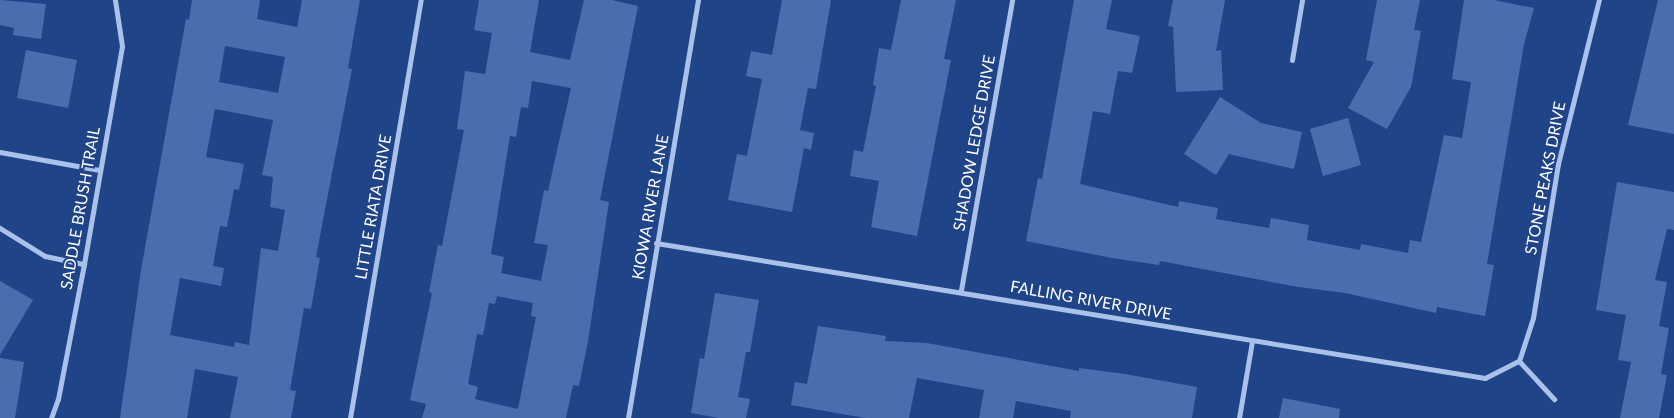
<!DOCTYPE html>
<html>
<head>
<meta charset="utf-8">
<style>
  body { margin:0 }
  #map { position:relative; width:1674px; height:418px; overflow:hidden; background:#204488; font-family:Lato,sans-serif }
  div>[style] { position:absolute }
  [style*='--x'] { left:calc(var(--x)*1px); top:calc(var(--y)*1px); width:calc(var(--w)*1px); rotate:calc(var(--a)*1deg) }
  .building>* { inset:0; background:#486eb0 }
  .street>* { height:5px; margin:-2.5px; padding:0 2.5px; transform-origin:2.5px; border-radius:2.5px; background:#aac2ea }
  span { translate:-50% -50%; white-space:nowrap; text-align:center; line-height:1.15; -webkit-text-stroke:4px #204488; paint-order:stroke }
  .street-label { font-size:16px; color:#fff }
</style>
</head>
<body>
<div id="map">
  <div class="building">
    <i style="clip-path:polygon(0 0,46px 4px,41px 39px,13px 35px,14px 28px,0 25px)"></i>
    <i style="clip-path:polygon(evenodd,192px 0,260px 0,257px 19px,297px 27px,302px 0,360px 0,348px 68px,352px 69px,316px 257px,320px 258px,311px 309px,304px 308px,290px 390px,296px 391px,291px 418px,230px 418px,238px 377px,195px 369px,187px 418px,120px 418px,141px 270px,186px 19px,189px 20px,192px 0,225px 46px,285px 57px,278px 93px,219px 82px,225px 46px,192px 0,215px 109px,273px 120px,262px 175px,273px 177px,270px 207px,285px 210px,278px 251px,261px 248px,249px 345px,235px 342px,234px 347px,170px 335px,180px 278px,221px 286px,224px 268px,213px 266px,220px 226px,227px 227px,234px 189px,239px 190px,244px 164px,206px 157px,215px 109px)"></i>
    <i style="clip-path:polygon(evenodd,479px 0,539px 0,530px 52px,570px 60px,584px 0,612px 0,638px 6px,600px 200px,609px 202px,588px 341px,579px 386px,573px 385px,566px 418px,422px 418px,426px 404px,410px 400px,432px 293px,429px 292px,438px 245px,442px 246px,456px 172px,464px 130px,457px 129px,465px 71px,485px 74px,492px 33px,474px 30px,479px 0,532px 81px,571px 88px,548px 191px,544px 190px,534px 243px,548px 245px,541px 281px,501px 273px,504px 257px,491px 254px,510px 136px,516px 137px,521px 107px,528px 108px,532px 81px,479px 0,497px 296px,533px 303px,531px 316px,536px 317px,518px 409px,475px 399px,478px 387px,468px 384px,477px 334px,483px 335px,489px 303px,495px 304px,497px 296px)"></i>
    <i style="clip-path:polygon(782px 0,831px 0,816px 89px,808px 88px,800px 130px,814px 133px,811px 150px,804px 148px,792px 212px,728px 200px,737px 154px,747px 156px,762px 79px,746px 76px,751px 51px,772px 55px)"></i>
    <i style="clip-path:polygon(901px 0,956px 0,944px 59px,951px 60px,917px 236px,871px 227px,879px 181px,850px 176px,854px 150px,863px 152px,876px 86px,873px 85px,879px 48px,891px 50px)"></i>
    <i style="clip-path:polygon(1074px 0,1112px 0,1106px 29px,1140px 36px,1132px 73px,1118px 71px,1110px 114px,1093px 111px,1080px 184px,1178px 207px,1179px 201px,1218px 208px,1216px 219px,1269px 228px,1271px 218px,1309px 225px,1307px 240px,1360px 250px,1361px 244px,1408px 253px,1410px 240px,1421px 242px,1444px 135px,1462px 138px,1471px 82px,1452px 79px,1464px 0,1494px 0,1534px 8px,1524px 44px,1487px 264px,1494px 265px,1485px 316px,1437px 307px,1436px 313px,1345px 293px,1298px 287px,1160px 261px,1159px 265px,1112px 258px,1026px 241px,1038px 178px,1042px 179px)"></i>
    <i style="clip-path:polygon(1173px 0,1225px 0,1216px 51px,1221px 50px,1223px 90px,1176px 92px,1173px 27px,1168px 26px)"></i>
    <i style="clip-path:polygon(1377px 0,1420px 0,1414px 30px,1421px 31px,1411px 87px,1387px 129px,1348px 108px,1374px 62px,1366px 60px)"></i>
    <i style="clip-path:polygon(1658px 0,1674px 0,1674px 134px,1628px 125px)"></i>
    <i style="clip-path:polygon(26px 50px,77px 60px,68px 108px,17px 98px)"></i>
    <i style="clip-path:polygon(1220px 97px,1261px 123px,1302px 132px,1294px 169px,1229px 154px,1216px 175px,1184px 154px)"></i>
    <i style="clip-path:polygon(1348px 118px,1361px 165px,1323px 176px,1310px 129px)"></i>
    <i style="clip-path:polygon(1617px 182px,1674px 192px,1674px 230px,1667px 229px,1655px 280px,1667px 282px,1659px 326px,1669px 328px,1661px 374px,1667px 375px,1659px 418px,1620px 418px,1631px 362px,1618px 360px,1626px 315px,1596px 310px)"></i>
    <i style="clip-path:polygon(0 281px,33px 300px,0 355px)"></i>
    <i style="clip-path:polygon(715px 293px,759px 300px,750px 352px,746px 352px,738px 397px,750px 399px,746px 418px,719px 418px,691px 413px,700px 358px,704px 359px)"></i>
    <i style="clip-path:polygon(818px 326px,886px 336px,885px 341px,927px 343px,1079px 371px,1079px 368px,1125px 374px,1197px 387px,1192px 418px,1070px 418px,1071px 411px,1016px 401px,1013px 418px,979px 418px,984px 390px,917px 378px,909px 418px,865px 418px,791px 405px,795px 382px,807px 384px)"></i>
    <i style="clip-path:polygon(0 358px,24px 362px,15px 418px,0 418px)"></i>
    <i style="clip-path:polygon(1283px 398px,1340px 409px,1339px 418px,1279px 418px)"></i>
  </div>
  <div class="street">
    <i style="--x:1292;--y:60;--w:61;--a:-80.5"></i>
    <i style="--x:0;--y:152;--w:101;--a:10.3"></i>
    <i style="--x:0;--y:228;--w:53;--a:31.9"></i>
    <i style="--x:45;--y:256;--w:40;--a:12"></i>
    <i style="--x:656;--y:243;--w:840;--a:9.25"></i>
    <i style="--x:1485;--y:378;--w:38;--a:-27"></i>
    <i style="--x:961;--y:290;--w:294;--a:-80"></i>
    <i style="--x:1519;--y:361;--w:45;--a:-72"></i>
    <i style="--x:1533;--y:318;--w:156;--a:-80.8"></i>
    <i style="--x:1558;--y:164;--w:169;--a:-76"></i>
    <i style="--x:1519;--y:361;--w:52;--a:47.4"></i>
    <i style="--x:51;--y:418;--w:20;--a:-70"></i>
    <i style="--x:58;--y:399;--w:137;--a:-79.1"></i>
    <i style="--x:84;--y:264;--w:221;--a:-80.1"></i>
    <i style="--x:122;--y:46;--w:47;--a:-98.7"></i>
    <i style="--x:350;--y:418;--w:424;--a:-80.4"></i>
    <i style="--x:628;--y:418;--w:424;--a:-80.5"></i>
    <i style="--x:1239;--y:418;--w:78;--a:-80.4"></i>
  </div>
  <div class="street-label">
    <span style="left:974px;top:143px;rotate:-80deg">SHADOW LEDGE DRIVE</span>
    <span style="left:1545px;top:178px;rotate:-79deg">STONE PEAKS DRIVE</span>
    <span style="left:373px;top:207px;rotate:-80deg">LITTLE RIATA DRIVE</span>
    <span style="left:650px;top:207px;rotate:-80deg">KIOWA RIVER LANE</span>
    <span style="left:80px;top:208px;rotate:-80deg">SADDLE BRUSH TRAIL</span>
    <span style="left:1091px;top:300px;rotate:10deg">FALLING RIVER DRIVE</span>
  </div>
</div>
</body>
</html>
